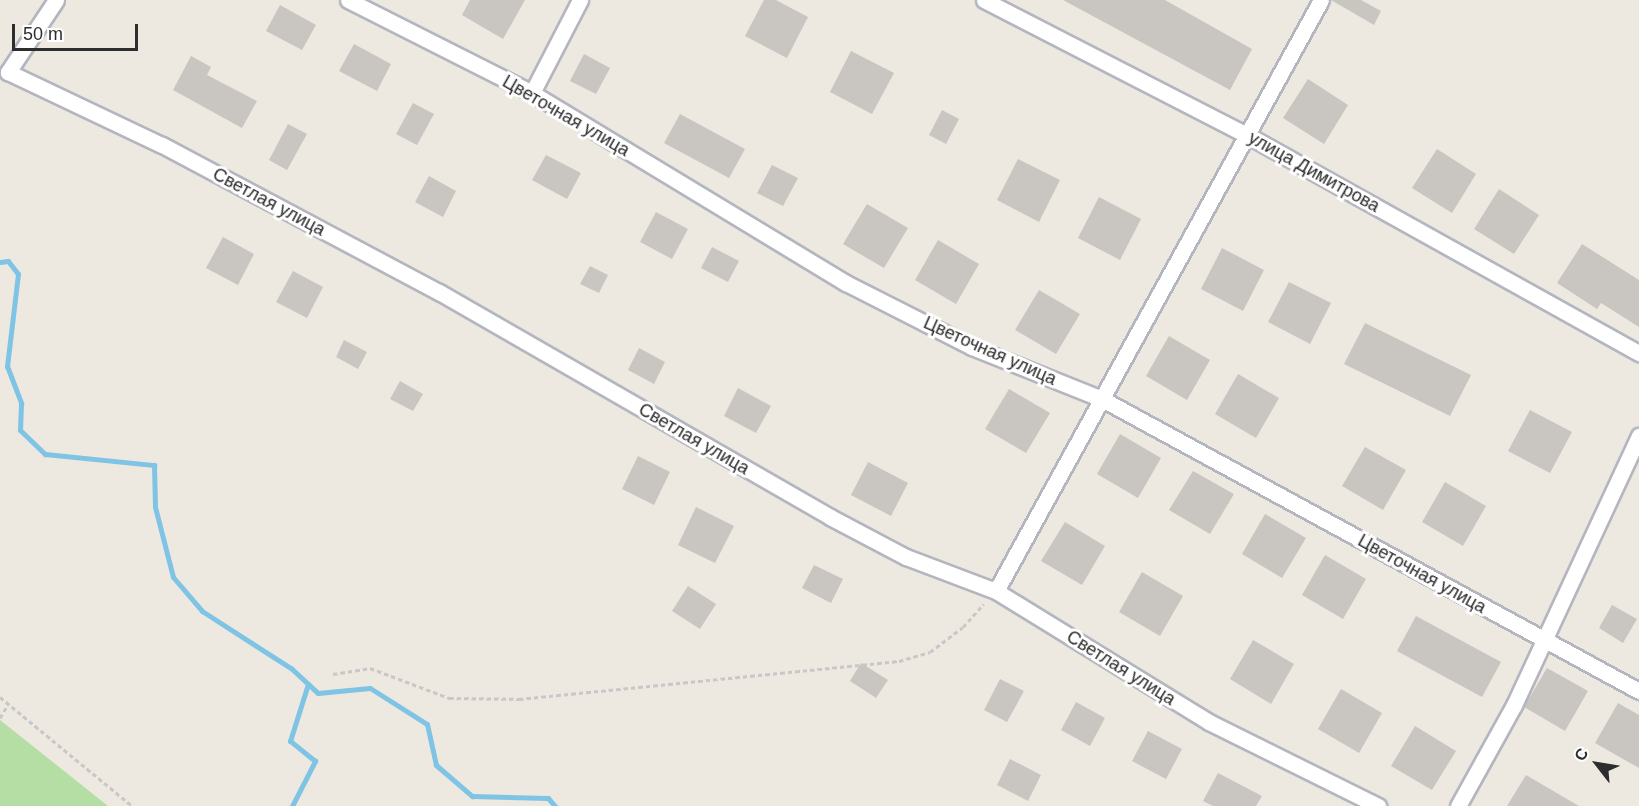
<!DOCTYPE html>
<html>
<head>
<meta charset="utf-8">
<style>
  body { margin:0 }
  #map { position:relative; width:1639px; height:806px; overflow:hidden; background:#ede9e1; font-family:Helvetica,sans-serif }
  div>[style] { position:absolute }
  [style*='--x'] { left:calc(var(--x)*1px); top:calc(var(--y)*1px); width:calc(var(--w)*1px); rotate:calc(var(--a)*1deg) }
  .green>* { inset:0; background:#b4dea3 }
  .stream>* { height:5px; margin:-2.5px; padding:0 2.5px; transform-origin:2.5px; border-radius:2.5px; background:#7fc4e4 }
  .building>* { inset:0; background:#c9c5c0 }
  .path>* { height:3px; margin-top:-1.5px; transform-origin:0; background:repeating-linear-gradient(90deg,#c8c8c8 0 4.5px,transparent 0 7.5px) }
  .roads { filter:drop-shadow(2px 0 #b4b6bf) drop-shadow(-2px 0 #b4b6bf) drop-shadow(0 2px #b4b6bf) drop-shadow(0 -2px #b4b6bf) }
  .street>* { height:15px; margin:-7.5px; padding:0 7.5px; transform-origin:7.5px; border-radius:7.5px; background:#fff }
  span { translate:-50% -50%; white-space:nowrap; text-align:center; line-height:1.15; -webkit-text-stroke:6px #fff; paint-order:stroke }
  .street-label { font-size:18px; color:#2d2d2d }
  .north { position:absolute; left:1567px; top:734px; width:60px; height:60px; -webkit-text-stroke:4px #fff; paint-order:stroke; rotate:301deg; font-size:16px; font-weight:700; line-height:24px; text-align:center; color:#2d2d2d }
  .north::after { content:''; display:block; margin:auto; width:21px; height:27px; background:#2d2d2d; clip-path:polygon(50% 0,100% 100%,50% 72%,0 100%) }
  .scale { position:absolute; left:12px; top:24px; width:126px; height:27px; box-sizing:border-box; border:3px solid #2d2d2d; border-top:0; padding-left:8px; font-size:18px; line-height:21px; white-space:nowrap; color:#2d2d2d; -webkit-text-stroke:4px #fff; paint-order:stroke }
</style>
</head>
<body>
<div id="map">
  <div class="green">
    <i style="clip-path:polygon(0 720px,108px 806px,0 806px)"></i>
  </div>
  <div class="stream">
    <i style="--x:0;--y:262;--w:8;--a:-7"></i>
    <i style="--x:8;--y:261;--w:16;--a:52"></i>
    <i style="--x:18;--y:274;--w:93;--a:96.8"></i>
    <i style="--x:7;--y:366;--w:40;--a:69"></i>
    <i style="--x:21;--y:403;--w:27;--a:92"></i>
    <i style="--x:20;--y:430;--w:35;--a:44"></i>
    <i style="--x:45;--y:454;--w:110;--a:5.8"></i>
    <i style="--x:154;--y:465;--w:42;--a:88.6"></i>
    <i style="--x:155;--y:507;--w:72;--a:75.6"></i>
    <i style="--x:173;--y:577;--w:45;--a:49.5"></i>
    <i style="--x:202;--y:611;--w:107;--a:32.8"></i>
    <i style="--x:292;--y:669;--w:35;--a:43"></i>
    <i style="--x:318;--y:693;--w:52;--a:-5.5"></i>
    <i style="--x:370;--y:688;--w:67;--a:32.3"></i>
    <i style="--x:427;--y:724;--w:42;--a:77.6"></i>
    <i style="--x:436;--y:765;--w:48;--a:40.7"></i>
    <i style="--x:472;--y:796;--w:76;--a:1.5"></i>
    <i style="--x:548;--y:798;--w:11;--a:49"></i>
    <i style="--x:292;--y:806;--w:51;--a:-62.9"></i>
    <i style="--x:315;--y:761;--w:32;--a:-141"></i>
    <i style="--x:290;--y:741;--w:60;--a:-72.5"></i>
  </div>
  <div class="building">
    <i style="clip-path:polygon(470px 0,525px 0,503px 39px,462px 15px)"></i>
    <i style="clip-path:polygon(764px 0,776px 0,808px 17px,787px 58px,745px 36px)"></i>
    <i style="clip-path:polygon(1063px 0,1165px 0,1252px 49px,1230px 90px)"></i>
    <i style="clip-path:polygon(1331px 0,1361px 0,1381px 11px,1374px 25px)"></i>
    <i style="clip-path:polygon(280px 5px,316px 25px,302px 50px,266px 31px)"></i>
    <i style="clip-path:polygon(354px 44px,391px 64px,377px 91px,339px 71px)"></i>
    <i style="clip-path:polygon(851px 51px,894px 73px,872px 114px,830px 92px)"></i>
    <i style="clip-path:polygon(584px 54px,610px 68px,596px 94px,570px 81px)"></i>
    <i style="clip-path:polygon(191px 56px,211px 67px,207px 75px,257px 101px,242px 128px,173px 90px)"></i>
    <i style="clip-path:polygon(1308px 79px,1348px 105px,1324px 144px,1283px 118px)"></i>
    <i style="clip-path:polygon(413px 103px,434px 114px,417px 145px,396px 134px)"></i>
    <i style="clip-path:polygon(942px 110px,959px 119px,946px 144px,929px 135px)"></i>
    <i style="clip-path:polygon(680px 114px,745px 149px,729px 178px,664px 143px)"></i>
    <i style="clip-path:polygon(288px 124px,307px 134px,287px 170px,269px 160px)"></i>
    <i style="clip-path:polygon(1437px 149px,1476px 174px,1452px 213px,1412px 188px)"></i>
    <i style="clip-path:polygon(546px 155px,581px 173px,567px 199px,532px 180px)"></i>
    <i style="clip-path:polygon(1018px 159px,1060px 180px,1039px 222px,997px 200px)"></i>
    <i style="clip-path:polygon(772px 165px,798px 178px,783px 206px,757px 193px)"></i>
    <i style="clip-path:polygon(429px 176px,456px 191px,443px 217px,415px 202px)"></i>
    <i style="clip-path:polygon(1499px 189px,1539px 215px,1514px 254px,1474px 229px)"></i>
    <i style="clip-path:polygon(1099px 197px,1141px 219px,1120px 260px,1078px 238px)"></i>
    <i style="clip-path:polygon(867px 204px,908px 228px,884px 268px,843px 244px)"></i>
    <i style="clip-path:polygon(656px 212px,688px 229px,672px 259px,640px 242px)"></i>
    <i style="clip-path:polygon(223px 237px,254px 254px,238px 285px,206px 268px)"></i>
    <i style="clip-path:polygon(938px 240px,979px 264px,956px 304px,915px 280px)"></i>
    <i style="clip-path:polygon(1582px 244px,1639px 280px,1639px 327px,1601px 303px,1597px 309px,1557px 283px)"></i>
    <i style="clip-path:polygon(712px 247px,739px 261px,728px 282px,701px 268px)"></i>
    <i style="clip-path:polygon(1222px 248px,1264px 270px,1243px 311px,1201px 289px)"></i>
    <i style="clip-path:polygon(590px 266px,608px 275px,599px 293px,580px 284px)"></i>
    <i style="clip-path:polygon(293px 271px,323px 287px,307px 318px,276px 302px)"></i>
    <i style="clip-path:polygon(1289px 282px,1331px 303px,1310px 344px,1268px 322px)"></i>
    <i style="clip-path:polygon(1039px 290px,1080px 314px,1056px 354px,1015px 330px)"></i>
    <i style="clip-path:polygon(1365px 323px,1471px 375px,1450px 416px,1344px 364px)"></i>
    <i style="clip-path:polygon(1169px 336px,1210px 360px,1187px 400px,1146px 376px)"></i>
    <i style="clip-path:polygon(344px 340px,367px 352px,358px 369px,336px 357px)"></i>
    <i style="clip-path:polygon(639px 348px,665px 362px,654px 384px,628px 370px)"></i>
    <i style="clip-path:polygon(1238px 374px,1279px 398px,1256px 438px,1215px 414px)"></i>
    <i style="clip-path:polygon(400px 381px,423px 394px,413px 411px,390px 399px)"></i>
    <i style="clip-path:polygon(738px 388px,771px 406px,756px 433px,724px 416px)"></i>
    <i style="clip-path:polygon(1009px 389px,1050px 413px,1026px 453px,985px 429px)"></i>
    <i style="clip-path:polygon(1530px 410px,1572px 432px,1550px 473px,1508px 451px)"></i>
    <i style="clip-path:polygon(1120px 434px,1161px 458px,1138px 498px,1097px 474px)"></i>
    <i style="clip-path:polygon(1365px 447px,1406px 470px,1383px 510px,1342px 486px)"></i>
    <i style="clip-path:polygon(638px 456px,670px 472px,654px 505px,622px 489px)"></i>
    <i style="clip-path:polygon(868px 462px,908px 483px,891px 516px,851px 495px)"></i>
    <i style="clip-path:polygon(1193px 471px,1234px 494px,1210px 534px,1169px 510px)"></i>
    <i style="clip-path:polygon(1445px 482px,1486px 506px,1463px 546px,1422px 522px)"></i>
    <i style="clip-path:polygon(696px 507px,734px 526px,715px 563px,678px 545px)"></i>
    <i style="clip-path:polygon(1265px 514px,1306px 538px,1282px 578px,1242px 554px)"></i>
    <i style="clip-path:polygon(1065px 522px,1105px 546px,1082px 585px,1041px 561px)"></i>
    <i style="clip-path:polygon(1325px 555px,1366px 579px,1343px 619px,1302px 595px)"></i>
    <i style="clip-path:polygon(814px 565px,843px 579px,831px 603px,802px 588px)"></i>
    <i style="clip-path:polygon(1142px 572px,1183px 596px,1160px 636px,1119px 612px)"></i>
    <i style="clip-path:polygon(688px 586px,716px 604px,700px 629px,672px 611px)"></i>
    <i style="clip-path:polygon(1612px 605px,1637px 619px,1623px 643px,1599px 628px)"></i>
    <i style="clip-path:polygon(1416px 616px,1501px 662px,1482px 697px,1397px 651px)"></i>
    <i style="clip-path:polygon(1253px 640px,1294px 664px,1271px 704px,1230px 679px)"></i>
    <i style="clip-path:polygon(861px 663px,888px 680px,876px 698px,850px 681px)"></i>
    <i style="clip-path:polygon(1547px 668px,1588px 691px,1565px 731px,1524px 707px)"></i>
    <i style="clip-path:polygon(1000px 679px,1024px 691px,1007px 722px,984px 710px)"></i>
    <i style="clip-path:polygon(1341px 689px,1382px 713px,1359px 753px,1318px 729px)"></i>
    <i style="clip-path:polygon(1076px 702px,1105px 718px,1090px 746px,1061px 730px)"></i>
    <i style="clip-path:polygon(1618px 703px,1639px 715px,1639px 768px,1595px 743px)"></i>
    <i style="clip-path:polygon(1415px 726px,1456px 751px,1432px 790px,1391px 766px)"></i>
    <i style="clip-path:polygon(1148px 731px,1182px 749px,1166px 779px,1132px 761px)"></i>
    <i style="clip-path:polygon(1010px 759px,1041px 775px,1028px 801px,997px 785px)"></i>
    <i style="clip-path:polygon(1218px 773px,1262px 796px,1256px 806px,1213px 806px,1203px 801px)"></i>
    <i style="clip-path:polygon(1526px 775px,1579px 806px,1507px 806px)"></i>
  </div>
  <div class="path">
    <i style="--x:333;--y:674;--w:37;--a:-9"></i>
    <i style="--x:370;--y:668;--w:85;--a:20.8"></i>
    <i style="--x:449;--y:698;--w:70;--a:0.8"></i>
    <i style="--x:519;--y:699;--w:382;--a:-5.7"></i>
    <i style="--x:899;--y:661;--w:32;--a:-16"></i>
    <i style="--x:930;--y:652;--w:41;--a:-37.1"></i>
    <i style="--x:963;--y:627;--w:31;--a:-48"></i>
    <i style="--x:0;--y:697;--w:171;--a:39.5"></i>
    <i style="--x:0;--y:718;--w:16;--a:-60"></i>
  </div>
  <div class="roads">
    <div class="street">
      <i style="--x:56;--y:0;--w:87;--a:123.7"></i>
      <i style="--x:8;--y:72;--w:170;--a:25.4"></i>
      <i style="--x:162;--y:145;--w:314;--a:28"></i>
      <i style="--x:439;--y:292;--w:451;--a:29.9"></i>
      <i style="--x:830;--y:517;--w:86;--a:27.8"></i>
      <i style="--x:906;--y:557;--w:96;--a:20.7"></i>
      <i style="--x:996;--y:591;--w:250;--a:31.6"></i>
      <i style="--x:1209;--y:722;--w:189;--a:26.4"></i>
      <i style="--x:348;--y:0;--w:206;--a:26.8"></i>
      <i style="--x:532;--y:93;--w:367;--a:31.2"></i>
      <i style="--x:846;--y:283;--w:141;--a:26.9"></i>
      <i style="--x:972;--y:347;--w:140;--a:21.8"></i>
      <i style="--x:1102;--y:399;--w:611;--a:28.54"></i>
      <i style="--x:984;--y:0;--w:296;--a:27.2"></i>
      <i style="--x:1247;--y:135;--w:449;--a:29.1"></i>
      <i style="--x:532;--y:93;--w:105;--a:-62.7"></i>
      <i style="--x:996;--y:591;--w:674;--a:-61.19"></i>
      <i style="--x:1458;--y:806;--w:115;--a:-61"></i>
      <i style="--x:1514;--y:705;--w:297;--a:-65.1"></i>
    </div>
  </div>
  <div class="street-label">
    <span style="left:566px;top:116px;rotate:30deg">Цветочная улица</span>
    <span style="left:1314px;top:172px;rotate:29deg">улица Димитрова</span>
    <span style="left:269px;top:202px;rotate:28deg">Светлая улица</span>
    <span style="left:990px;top:351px;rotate:24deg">Цветочная улица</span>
    <span style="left:694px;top:439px;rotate:30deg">Светлая улица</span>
    <span style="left:1422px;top:574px;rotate:29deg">Цветочная улица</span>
    <span style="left:1121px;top:668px;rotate:32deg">Светлая улица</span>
  </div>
  <div class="north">С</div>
  <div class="scale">50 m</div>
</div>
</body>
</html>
